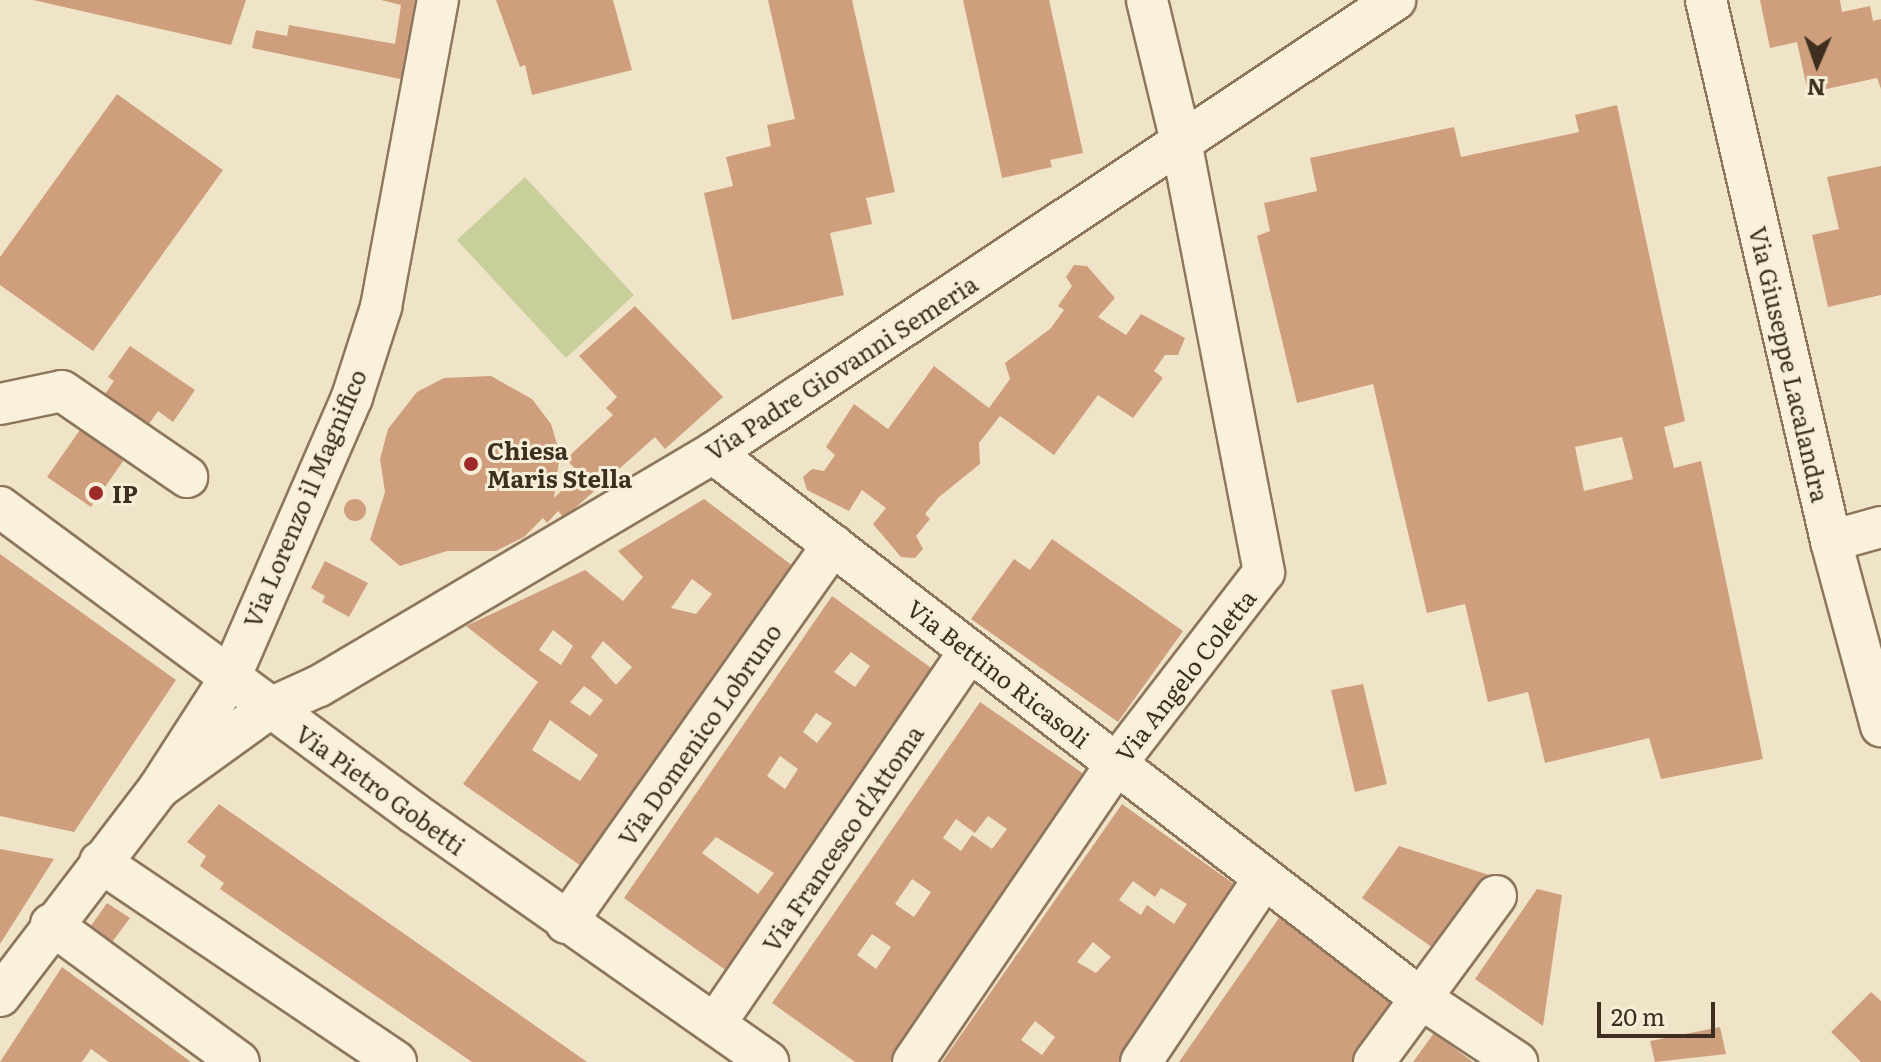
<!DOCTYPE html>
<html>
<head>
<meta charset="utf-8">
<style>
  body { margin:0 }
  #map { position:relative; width:1881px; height:1062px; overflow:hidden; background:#f0e4c8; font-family:Literata,serif }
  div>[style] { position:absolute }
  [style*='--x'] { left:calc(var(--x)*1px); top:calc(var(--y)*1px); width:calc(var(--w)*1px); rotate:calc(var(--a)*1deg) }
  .green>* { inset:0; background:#c9cf9b }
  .building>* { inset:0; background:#cf9f7d }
  .round { border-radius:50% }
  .roads { filter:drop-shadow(2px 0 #8d765c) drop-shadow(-2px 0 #8d765c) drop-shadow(0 2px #8d765c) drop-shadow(0 -2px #8d765c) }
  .minor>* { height:40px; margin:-20px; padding:0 20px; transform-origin:20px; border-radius:20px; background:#faf1dc }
  .dots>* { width:22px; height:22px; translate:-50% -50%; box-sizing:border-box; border:4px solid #f7eed8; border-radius:50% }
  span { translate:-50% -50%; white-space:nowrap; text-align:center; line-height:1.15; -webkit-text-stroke:6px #f7eed8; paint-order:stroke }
  .street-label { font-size:24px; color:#3d2e20 }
  .poi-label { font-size:24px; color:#3d2e20; font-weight:700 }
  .left { translate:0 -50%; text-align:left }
  .north { position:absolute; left:1777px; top:24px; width:80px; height:80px; -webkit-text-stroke:6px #f7eed8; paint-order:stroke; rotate:182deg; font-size:22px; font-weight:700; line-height:32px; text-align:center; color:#3d2e20 }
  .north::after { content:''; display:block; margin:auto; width:28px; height:36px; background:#3d2e20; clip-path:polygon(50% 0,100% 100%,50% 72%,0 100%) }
  .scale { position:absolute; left:1597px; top:1002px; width:118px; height:36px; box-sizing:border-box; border:4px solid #3d2e20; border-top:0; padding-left:10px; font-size:24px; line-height:28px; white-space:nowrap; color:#3d2e20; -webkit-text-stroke:6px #f7eed8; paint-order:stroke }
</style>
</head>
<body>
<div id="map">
  <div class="green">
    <i style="clip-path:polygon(525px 177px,634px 295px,566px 358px,457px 240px)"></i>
  </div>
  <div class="building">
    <i style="clip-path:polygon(33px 0,246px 0,231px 45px)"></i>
    <i style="clip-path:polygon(381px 0,417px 0,405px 80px,252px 48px,256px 30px,287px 36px,289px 25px,395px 44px,401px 5px)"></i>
    <i style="clip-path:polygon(496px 0,613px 0,632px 70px,532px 95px,525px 65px,520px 67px)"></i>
    <i style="clip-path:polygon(768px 0,852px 0,895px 192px,866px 198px,872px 224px,830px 233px,844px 295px,732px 320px,704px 193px,733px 186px,726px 157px,771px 146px,767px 125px,795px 119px)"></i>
    <i style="clip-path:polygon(963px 0,1049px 0,1083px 153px,1050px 160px,1052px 167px,1002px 178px)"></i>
    <i style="clip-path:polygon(1760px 0,1840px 0,1842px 12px,1870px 6px,1873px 21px,1881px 19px,1881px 89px,1877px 78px,1808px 93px,1797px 42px,1770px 48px)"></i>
    <i style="clip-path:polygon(117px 94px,223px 170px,93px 351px,0 285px,0 257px)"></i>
    <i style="clip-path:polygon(evenodd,1617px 105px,1685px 421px,1664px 427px,1674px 468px,1701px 461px,1763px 759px,1661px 779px,1649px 738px,1545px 763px,1528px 692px,1488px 702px,1465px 604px,1427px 613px,1373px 384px,1297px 403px,1257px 236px,1270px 231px,1264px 203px,1317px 191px,1310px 158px,1454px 127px,1461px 157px,1579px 132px,1575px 115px,1617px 105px,1622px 437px,1633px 479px,1584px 491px,1575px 447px,1622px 437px)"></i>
    <i style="clip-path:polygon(1881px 166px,1881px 295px,1828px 307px,1812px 235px,1839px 229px,1827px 177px)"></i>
    <i style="clip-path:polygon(1074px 265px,1087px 266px,1115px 298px,1098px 317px,1126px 335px,1141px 314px,1185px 338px,1178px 355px,1165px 355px,1154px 371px,1163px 378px,1133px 418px,1098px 395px,1054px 455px,1000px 416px,979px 443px,980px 464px,939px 497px,925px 514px,930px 519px,916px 536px,923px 549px,915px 558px,901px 557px,873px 524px,886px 508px,862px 490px,849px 511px,807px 490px,803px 477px,812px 469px,824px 471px,835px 455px,826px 447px,854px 404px,888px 429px,934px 366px,989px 408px,1010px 379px,1005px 363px,1051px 328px,1064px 310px,1058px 306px,1072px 286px,1066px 277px)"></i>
    <i style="clip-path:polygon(635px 306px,723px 397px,665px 449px,655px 437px,564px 518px,558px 511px,547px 523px,543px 518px,524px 537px,496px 551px,447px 551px,400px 566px,370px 540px,385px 492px,380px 459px,388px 429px,417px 392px,444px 378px,491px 376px,532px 399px,551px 424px,560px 454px,554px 498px,579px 473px,566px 459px,613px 415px,606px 408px,617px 397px,579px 356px)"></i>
    <i style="clip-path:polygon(130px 346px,195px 390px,173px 422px,158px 411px,91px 507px,47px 477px,114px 381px,108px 377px)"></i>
    <i style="clip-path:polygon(evenodd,704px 499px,797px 569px,584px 868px,463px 784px,538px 682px,466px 626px,585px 570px,623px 601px,643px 577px,618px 551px,704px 499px,692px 579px,712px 594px,696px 614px,671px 608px,692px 579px,704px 499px,553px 630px,573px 646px,561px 665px,539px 650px,553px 630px,704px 499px,603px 641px,632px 667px,616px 685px,591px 657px,603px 641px,704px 499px,584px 686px,603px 700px,590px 716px,570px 702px,584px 686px,704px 499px,550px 720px,598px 755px,580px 781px,532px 750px,550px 720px)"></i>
    <i class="round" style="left:344px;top:499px;width:22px;height:22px"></i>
    <i style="clip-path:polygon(1052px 539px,1183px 631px,1118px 722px,971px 619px,1014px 559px,1030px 570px)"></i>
    <i style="clip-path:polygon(0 554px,176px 680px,74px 832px,0 816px)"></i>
    <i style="clip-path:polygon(325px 561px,368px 583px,349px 617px,322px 602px,325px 596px,311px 588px)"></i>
    <i style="clip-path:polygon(evenodd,832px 596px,945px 678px,734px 976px,624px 898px,832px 596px,851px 652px,870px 666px,855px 687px,834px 672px,851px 652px,832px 596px,816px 713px,832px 723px,817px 743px,803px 732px,816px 713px,832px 596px,780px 756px,798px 769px,785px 789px,767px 776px,780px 756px,832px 596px,716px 837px,774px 873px,758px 894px,702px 853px,716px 837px)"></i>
    <i style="clip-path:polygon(1363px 684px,1387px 784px,1355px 792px,1331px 690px)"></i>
    <i style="clip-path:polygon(evenodd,980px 702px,1091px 779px,890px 1062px,855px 1062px,772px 1003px,980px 702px,988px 816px,1007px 829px,992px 849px,972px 835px,961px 851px,943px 838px,956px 819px,975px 833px,988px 816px,980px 702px,912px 879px,931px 892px,914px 917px,895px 904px,912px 879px,980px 702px,872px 934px,891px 947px,876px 969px,857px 955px,872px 934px)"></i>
    <i style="clip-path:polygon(219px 804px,587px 1062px,472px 1062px,220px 889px,224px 883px,200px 866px,206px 856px,187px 842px)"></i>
    <i style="clip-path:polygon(evenodd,1122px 804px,1248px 894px,1129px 1062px,942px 1062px,1122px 804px,1133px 881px,1155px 897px,1161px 888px,1187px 904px,1174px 924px,1147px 905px,1141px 915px,1119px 900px,1133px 881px,1122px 804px,1093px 942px,1111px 957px,1096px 973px,1077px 962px,1093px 942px,1122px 804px,1035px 1021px,1055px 1037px,1042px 1055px,1021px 1040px,1035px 1021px)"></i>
    <i style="clip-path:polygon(1399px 846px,1489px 875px,1436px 950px,1362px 898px)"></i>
    <i style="clip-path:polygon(0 849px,54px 859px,0 944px)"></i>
    <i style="clip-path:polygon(1537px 889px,1562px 895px,1543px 1026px,1475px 979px)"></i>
    <i style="clip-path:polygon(107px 903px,130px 918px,110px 945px,88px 930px)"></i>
    <i style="clip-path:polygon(1279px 918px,1398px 1003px,1357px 1062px,1179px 1062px)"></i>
    <i style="clip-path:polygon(62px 967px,191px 1062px,109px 1062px,91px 1049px,82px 1062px,0 1062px)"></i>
    <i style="clip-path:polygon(1871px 992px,1881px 1001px,1881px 1062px,1861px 1062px,1831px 1032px)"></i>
    <i style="clip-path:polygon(1720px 1027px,1726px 1054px,1655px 1062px,1650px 1041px)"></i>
    <i style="clip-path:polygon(1434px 1033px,1473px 1062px,1413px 1062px)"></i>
  </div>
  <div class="roads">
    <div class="minor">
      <i style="--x:1706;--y:0;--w:555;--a:76.99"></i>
      <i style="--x:1831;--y:541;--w:192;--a:74.9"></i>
      <i style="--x:0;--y:404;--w:63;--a:-11.8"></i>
      <i style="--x:62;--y:391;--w:152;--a:34.5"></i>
      <i style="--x:713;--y:453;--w:891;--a:37.62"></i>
      <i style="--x:1419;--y:997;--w:118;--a:33.6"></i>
      <i style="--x:0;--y:507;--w:515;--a:36.47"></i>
      <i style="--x:414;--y:813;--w:433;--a:35.1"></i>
      <i style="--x:1831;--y:541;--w:52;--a:-15.6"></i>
      <i style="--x:159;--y:788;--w:137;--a:-35.8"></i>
      <i style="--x:270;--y:708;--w:54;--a:-24.2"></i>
      <i style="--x:319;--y:686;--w:458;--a:-30.6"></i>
      <i style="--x:713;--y:453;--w:819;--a:-33.59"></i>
      <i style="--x:100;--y:862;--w:357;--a:34"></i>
      <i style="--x:566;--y:923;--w:463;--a:-54.8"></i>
      <i style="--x:51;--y:924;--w:233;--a:36.3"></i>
      <i style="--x:0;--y:996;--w:262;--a:-52.6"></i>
      <i style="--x:159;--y:788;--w:131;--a:-57.2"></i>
      <i style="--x:230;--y:678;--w:306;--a:-66.5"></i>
      <i style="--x:352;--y:397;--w:95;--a:-72.1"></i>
      <i style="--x:381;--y:307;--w:312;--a:-79.5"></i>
      <i style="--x:715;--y:1024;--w:451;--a:-55.7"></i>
      <i style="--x:913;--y:1062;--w:361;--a:-55.7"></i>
      <i style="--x:1116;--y:764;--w:242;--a:-52.4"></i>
      <i style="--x:1264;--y:572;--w:438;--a:-100.9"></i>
      <i style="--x:1181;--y:142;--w:146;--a:-103.5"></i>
      <i style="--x:1141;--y:1062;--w:221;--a:-56.2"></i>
      <i style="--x:1374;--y:1062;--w:206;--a:-53.7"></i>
    </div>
  </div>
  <div class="dots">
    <i style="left:471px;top:464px;background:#9e2a2b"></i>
    <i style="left:96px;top:493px;background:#9e2a2b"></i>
  </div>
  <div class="street-label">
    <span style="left:1790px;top:364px;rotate:77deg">Via Giuseppe Lacalandra</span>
    <span style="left:841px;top:367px;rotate:-33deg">Via Padre Giovanni Semeria</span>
    <span style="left:304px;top:498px;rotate:-67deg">Via Lorenzo il Magnifico</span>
    <span style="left:999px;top:673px;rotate:38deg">Via Bettino Ricasoli</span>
    <span style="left:1185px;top:675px;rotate:-52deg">Via Angelo Coletta</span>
    <span style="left:699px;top:734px;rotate:-55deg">Via Domenico Lobruno</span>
    <span style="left:381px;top:789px;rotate:36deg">Via Pietro Gobetti</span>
    <span style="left:842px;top:838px;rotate:-56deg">Via Francesco d'Attoma</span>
  </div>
  <div class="poi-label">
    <span class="left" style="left:487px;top:464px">Chiesa<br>Maris Stella</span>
    <span class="left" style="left:112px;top:493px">IP</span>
  </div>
  <div class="north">N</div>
  <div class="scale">20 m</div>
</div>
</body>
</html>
